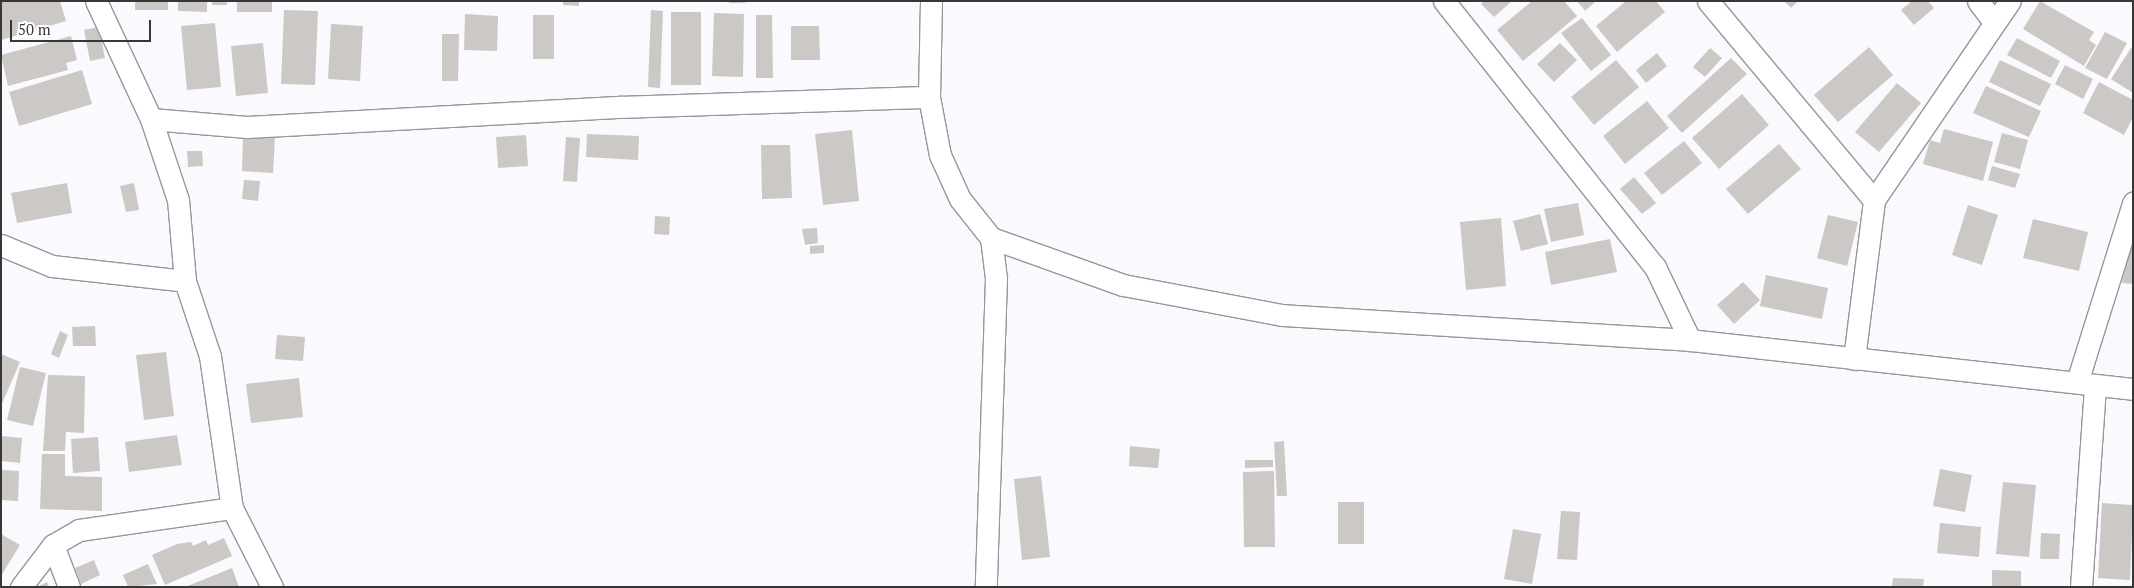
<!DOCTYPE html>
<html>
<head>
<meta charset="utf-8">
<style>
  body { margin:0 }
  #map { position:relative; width:2134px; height:588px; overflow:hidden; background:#faf9fd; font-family:"PT Serif",serif }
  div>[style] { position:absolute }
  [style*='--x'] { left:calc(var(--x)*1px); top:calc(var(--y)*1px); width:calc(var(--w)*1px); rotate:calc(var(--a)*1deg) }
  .building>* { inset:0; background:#ccc8c6 }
  .roads { filter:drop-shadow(1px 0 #97969a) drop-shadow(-1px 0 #97969a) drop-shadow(0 1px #97969a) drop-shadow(0 -1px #97969a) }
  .minor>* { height:21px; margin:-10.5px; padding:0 10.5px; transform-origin:10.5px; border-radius:10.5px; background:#fff }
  span { translate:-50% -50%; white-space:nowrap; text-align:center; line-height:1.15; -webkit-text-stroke:4.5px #fff; paint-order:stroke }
  .frame { position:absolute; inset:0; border:2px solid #373738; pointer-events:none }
  .scale { position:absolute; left:10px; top:20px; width:141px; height:22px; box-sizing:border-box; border:2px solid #373738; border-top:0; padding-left:6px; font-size:15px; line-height:18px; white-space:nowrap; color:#373738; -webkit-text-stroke:4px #fff; paint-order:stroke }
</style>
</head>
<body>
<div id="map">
  <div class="building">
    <i style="clip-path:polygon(1px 1px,60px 1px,66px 21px,1px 40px)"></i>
    <i style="clip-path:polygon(135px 1px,168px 1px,168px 10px,135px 10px)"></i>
    <i style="clip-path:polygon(178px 1px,207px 1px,207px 12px,178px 11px)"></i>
    <i style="clip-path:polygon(212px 1px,227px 1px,227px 5px,212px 5px)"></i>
    <i style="clip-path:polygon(237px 1px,272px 1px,272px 12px,237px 12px)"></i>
    <i style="clip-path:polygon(563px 1px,579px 1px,579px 6px,563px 5px)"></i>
    <i style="clip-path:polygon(729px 1px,745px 1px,745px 3px,729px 3px)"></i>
    <i style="clip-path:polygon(1484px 1px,1512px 1px,1494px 17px,1481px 4px)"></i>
    <i style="clip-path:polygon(1532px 1px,1564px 1px,1577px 16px,1523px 61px,1497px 30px)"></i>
    <i style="clip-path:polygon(1577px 1px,1596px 1px,1585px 11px)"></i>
    <i style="clip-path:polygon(1626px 1px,1656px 1px,1665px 12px,1617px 52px,1596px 26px)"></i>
    <i style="clip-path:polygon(1784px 1px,1798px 1px,1791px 8px)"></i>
    <i style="clip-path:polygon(1912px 1px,1928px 1px,1934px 8px,1914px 25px,1901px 10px)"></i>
    <i style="clip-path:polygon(2040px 1px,2094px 32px,2089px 40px,2096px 45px,2084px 66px,2023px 29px)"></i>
    <i style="clip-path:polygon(284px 10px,318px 11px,315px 85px,281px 84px)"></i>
    <i style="clip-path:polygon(651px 10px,663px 11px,660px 88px,648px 87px)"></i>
    <i style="clip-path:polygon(671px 12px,701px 12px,701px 85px,671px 85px)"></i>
    <i style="clip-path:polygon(714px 13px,744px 14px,743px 77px,712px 76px)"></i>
    <i style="clip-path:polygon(465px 14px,498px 16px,497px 51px,464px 50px)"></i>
    <i style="clip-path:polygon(533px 15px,554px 15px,554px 59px,533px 59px)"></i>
    <i style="clip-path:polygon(756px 15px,772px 15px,773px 78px,756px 78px)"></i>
    <i style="clip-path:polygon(1582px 18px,1611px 55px,1591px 71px,1561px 33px)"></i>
    <i style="clip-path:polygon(215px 23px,221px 87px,187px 90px,181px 26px)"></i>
    <i style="clip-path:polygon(331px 24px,363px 26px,360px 81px,328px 79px)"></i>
    <i style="clip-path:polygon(791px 26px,819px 26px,820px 60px,791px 60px)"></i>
    <i style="clip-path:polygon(99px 27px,105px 58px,90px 61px,84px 30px)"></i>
    <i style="clip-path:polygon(2105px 32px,2127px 43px,2107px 79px,2085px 68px)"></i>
    <i style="clip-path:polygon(442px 34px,459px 34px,458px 81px,442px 81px)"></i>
    <i style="clip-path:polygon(71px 36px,77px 60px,66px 63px,68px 70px,8px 86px,1px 55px)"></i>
    <i style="clip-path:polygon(2017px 38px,2060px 61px,2051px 78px,2007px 55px)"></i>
    <i style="clip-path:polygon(263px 43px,268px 93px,236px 96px,231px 46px)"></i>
    <i style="clip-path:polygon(1560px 43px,1577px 60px,1554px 82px,1537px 64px)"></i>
    <i style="clip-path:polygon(2133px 45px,2133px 93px,2111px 79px)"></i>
    <i style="clip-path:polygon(1869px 47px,1893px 75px,1838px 122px,1814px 95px)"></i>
    <i style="clip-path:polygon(1710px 48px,1722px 58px,1705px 77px,1693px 67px)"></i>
    <i style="clip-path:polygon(1657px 53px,1667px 66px,1646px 83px,1636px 70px)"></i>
    <i style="clip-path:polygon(1731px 58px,1747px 74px,1682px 133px,1667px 116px)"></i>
    <i style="clip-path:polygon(1616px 60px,1639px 87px,1594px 125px,1571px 97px)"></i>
    <i style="clip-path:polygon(2000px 60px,2051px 84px,2040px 106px,1989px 82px)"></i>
    <i style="clip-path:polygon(2065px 65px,2093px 79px,2083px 99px,2055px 84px)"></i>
    <i style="clip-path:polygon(82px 70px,92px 104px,19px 126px,9px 92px)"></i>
    <i style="clip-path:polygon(2099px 82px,2133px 100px,2133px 117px,2124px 135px,2083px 113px)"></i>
    <i style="clip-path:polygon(1897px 83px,1921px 103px,1879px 152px,1855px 132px)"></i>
    <i style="clip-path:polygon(1986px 86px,2041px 111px,2029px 137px,1973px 113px)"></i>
    <i style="clip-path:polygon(1742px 94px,1769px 125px,1719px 169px,1692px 138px)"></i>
    <i style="clip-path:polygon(1647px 101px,1669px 128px,1625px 164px,1603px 136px)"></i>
    <i style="clip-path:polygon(1944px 129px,1993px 142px,1983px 181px,1923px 164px,1930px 140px,1940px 143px)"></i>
    <i style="clip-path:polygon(852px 130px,859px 201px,823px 205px,815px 134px)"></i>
    <i style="clip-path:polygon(2002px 133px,2028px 140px,2020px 169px,1994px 162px)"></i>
    <i style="clip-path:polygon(587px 134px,639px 136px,638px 160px,586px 157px)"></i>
    <i style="clip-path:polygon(526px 135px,528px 166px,498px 168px,496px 137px)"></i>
    <i style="clip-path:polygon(243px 136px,275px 137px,273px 173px,242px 171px)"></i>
    <i style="clip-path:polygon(566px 137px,580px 138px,577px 182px,563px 181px)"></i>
    <i style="clip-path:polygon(1684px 141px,1702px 163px,1662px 195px,1644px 173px)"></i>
    <i style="clip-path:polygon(1779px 144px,1801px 169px,1748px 214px,1726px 189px)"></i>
    <i style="clip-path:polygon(761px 145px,790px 145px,792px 198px,762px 199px)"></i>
    <i style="clip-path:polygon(187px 151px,202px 151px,203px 166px,188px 167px)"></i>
    <i style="clip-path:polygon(1992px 166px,2020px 174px,2015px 188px,1988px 180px)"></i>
    <i style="clip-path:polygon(1634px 177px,1656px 203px,1642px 214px,1620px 189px)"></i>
    <i style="clip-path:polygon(244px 180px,260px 181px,258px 201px,242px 199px)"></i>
    <i style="clip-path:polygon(67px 183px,72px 213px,17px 223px,11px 193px)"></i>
    <i style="clip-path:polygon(134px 183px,139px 210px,126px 212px,120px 186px)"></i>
    <i style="clip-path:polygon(1578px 203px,1584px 235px,1551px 242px,1544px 209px)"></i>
    <i style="clip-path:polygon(1968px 205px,1998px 215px,1982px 265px,1952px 255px)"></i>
    <i style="clip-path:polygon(1540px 214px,1548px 244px,1521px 251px,1513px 221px)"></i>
    <i style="clip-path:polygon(1828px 215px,1858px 222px,1847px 266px,1817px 258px)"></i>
    <i style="clip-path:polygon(655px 216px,670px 217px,669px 235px,654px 234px)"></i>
    <i style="clip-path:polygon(1501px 218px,1506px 286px,1466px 290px,1460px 222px)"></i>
    <i style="clip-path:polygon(2033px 219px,2088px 232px,2079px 271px,2023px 258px)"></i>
    <i style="clip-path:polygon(817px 228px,818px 243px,805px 245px,802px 229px)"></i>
    <i style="clip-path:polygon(2127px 237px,2133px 237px,2133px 284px,2122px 283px)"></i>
    <i style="clip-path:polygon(1610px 239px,1617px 272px,1551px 285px,1545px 252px)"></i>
    <i style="clip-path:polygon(824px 245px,824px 253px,810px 254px,810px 246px)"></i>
    <i style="clip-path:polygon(1766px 275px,1828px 288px,1822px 319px,1760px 306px)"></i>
    <i style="clip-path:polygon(1743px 282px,1760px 300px,1734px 324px,1717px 305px)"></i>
    <i style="clip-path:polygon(95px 326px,96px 346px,73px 346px,72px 327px)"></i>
    <i style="clip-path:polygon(60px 331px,68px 335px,59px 358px,51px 354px)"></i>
    <i style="clip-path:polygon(277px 335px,305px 337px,303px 361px,275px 359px)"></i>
    <i style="clip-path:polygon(166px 352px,174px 416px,144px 420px,136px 355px)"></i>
    <i style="clip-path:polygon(1px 354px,20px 362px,1px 406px)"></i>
    <i style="clip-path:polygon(20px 367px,46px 373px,33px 426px,7px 420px)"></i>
    <i style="clip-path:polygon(48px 375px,85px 376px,84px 433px,66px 432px,65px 451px,43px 451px)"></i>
    <i style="clip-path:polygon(299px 378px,303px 417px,251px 423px,246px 384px)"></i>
    <i style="clip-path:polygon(177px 435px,182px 465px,129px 472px,125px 442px)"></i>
    <i style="clip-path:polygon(1px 436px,22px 438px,20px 463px,1px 461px)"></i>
    <i style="clip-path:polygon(98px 437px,100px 471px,73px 473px,71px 439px)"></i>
    <i style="clip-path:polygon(1284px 441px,1287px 496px,1277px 496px,1274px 442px)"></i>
    <i style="clip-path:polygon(1130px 446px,1160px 449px,1158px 468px,1129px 466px)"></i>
    <i style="clip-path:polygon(42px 454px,65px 454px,65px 476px,102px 477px,102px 511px,40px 509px)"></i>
    <i style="clip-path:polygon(1245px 460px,1273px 460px,1273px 467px,1245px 468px)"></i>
    <i style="clip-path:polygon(1940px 469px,1972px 475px,1965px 512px,1933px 506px)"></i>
    <i style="clip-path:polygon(1px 470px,19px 471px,18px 501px,1px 500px)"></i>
    <i style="clip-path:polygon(1274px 471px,1275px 547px,1244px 547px,1243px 472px)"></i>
    <i style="clip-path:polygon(1041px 476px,1050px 557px,1022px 560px,1014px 479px)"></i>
    <i style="clip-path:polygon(2003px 482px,2036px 485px,2029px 557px,1996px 554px)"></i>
    <i style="clip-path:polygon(1338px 502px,1364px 502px,1364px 544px,1338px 544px)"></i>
    <i style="clip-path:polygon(2102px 503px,2133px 505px,2130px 580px,2098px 578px)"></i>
    <i style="clip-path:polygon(1561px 511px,1580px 512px,1577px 560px,1557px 559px)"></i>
    <i style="clip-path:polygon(1940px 523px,1981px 527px,1979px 557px,1937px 553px)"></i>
    <i style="clip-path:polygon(1513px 529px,1541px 534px,1532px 584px,1504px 579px)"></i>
    <i style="clip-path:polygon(2041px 533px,2060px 534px,2059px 559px,2040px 559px)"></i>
    <i style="clip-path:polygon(1px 534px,20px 545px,1px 576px)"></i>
    <i style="clip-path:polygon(224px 538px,232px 556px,165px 585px,152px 555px,177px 544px,191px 542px,193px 546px,206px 540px,208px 545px)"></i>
    <i style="clip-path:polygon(94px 560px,100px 575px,81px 584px,75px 568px)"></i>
    <i style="clip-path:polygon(148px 564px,157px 584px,128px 587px,123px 575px)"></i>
    <i style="clip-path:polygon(232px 568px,239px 587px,185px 587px)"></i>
    <i style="clip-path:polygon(1992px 570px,2021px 571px,2021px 587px,1992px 587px)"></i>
    <i style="clip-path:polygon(1893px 578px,1924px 579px,1923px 587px,1892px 587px)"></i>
    <i style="clip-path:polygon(47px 582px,49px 587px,37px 587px)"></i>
  </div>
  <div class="roads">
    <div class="minor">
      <i style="--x:931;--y:1;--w:96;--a:91.2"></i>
      <i style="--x:929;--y:97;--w:59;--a:79.3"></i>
      <i style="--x:940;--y:155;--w:48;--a:65.6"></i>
      <i style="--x:960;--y:199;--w:50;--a:51.5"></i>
      <i style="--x:991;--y:238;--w:40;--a:82.9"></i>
      <i style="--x:996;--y:278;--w:309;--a:91.9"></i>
      <i style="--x:1444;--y:1;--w:340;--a:51.6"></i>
      <i style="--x:1655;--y:267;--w:81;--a:64.4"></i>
      <i style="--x:1690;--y:340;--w:446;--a:6.3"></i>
      <i style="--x:1708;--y:1;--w:259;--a:50.2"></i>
      <i style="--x:1978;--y:1;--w:26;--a:53"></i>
      <i style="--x:151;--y:119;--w:96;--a:4.8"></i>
      <i style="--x:247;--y:127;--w:375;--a:-3.1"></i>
      <i style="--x:621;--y:107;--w:308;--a:-1.9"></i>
      <i style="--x:991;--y:238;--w:140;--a:19.6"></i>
      <i style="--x:1123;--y:285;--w:162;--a:10.7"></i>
      <i style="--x:1282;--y:315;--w:409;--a:3.5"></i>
      <i style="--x:1;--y:245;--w:55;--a:22.4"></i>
      <i style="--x:52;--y:266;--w:134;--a:6.4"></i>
      <i style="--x:185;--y:281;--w:81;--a:-94.9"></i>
      <i style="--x:178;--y:200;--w:85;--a:-108.4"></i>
      <i style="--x:151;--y:119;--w:130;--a:-115"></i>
      <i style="--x:185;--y:281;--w:79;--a:71.6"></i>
      <i style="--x:210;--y:356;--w:154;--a:81.8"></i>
      <i style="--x:232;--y:508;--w:89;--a:63.1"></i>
      <i style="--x:1854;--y:359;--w:160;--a:-82.8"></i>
      <i style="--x:1874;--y:200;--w:241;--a:-55.7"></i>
      <i style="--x:2077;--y:382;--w:188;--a:-72.6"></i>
      <i style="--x:53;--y:545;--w:45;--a:69.1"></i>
      <i style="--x:21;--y:587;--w:53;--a:-52.7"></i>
      <i style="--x:53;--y:545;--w:30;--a:-30"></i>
      <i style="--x:79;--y:530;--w:155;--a:-8.2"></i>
      <i style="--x:2081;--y:587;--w:202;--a:-86"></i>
    </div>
  </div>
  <div class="frame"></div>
  <div class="scale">50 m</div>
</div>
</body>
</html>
